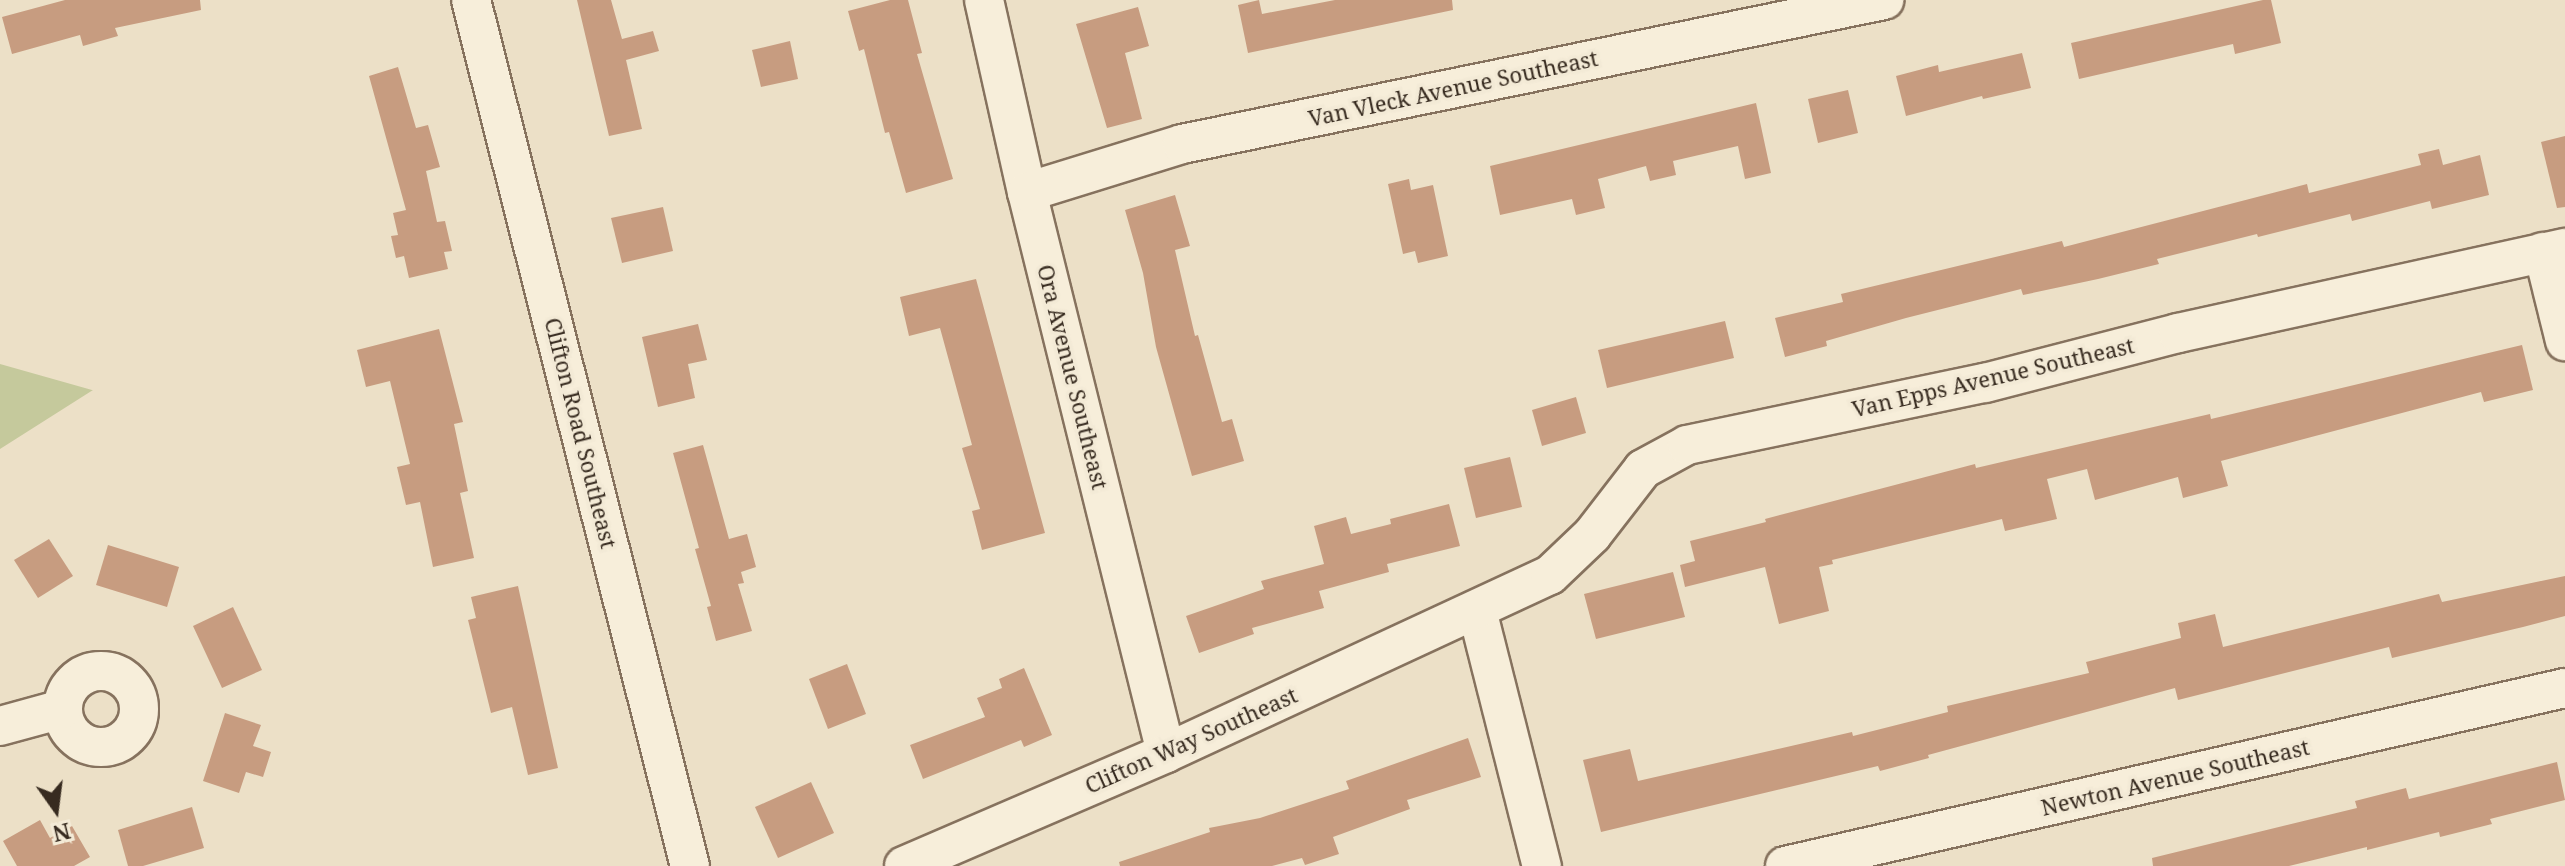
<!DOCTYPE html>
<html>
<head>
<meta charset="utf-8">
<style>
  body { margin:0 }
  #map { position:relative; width:2565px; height:866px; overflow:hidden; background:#ece0c7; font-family:"Noto Serif",serif }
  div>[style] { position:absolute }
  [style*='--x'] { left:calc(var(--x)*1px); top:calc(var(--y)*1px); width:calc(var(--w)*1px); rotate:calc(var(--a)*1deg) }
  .green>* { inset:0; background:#c5c99c }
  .building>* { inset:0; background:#c79c80 }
  .roads { filter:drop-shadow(2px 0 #86725e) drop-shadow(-2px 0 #86725e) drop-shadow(0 2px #86725e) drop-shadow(0 -2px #86725e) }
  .minor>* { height:38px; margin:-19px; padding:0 19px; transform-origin:19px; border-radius:19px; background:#f7eeda }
  .minor>.ring { margin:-19px; padding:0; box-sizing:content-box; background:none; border:38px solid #f7eeda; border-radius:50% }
  span { translate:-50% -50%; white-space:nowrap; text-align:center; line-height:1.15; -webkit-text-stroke:7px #f3ead6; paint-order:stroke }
  .street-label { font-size:22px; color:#372b20 }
  .north { position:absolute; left:16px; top:770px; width:80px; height:80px; -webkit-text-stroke:6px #f3ead6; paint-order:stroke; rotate:166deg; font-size:22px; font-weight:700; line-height:32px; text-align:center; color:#372b20 }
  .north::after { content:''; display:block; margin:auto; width:28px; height:36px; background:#372b20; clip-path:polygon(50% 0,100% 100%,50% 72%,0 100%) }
</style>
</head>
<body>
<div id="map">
  <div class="green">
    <i style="clip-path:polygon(0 364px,92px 390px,93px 390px,0 449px)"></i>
  </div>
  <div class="building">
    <i style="clip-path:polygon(65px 0,200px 0,201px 10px,115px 28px,118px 36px,83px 46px,80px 35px,12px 54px,2px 17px)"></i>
    <i style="clip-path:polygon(577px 0,611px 0,622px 39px,653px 31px,659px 51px,626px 60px,642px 129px,609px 136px)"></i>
    <i style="clip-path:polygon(890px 0,908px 0,922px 53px,917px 54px,953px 179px,906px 193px,889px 132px,885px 133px,864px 49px,859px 51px,848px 11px)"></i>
    <i style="clip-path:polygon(1259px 0,1262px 14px,1335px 0,1452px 0,1453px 10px,1248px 53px,1238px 5px)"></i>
    <i style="clip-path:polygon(2263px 0,2271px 0,2281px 43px,2235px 54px,2233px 44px,2079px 79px,2071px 43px)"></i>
    <i style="clip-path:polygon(1138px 7px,1149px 46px,1125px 53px,1142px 119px,1107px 128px,1076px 24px)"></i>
    <i style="clip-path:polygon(790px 41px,798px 79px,761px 87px,752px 50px)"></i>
    <i style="clip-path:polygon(2022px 53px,2031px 88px,1983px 99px,1982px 96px,1906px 116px,1896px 76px,1938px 65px,1939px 72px)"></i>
    <i style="clip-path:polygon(398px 67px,416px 128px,428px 125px,440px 167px,426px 171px,437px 222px,445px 221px,452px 251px,444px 252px,448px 269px,409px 278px,404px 256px,396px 258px,391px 236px,398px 235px,393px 213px,406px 210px,369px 76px)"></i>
    <i style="clip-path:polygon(1848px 90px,1858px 133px,1818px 143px,1808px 99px)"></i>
    <i style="clip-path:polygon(1756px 103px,1771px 173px,1745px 179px,1738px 146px,1673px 161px,1676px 175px,1650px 181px,1646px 166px,1598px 179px,1605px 208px,1576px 215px,1572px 199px,1500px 215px,1490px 166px)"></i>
    <i style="clip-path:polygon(2565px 136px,2565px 207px,2557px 208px,2541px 142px)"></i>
    <i style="clip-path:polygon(2439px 149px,2443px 165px,2480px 155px,2489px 195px,2432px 209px,2430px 201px,2352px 221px,2350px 214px,2258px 237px,2257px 234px,2157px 259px,2159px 264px,2098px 279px,2023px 295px,2021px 289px,1906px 318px,1826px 341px,1827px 346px,1785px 357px,1775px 318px,1843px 302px,1841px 294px,2062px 241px,2064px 247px,2307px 184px,2309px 193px,2421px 165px,2418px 154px)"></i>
    <i style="clip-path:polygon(1409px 179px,1411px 190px,1433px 185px,1448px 256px,1418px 263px,1415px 251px,1403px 254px,1388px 184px)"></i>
    <i style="clip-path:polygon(1175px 195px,1190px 246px,1175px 250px,1195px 336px,1198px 335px,1222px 422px,1232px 419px,1244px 461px,1192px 476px,1156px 347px,1143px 273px,1125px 210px)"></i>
    <i style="clip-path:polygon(663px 207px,673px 251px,622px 263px,611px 218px)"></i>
    <i style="clip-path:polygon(976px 279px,1045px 533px,982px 550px,972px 511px,980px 509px,962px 448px,972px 445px,940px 328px,909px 336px,900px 297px)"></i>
    <i style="clip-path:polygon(1725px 321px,1734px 358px,1607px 388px,1598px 350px)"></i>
    <i style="clip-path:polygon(698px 324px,707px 360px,688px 364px,695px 398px,658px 407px,642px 337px)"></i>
    <i style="clip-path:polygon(439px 329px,463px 422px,454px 424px,468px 491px,460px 493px,474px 558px,433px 567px,420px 502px,406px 505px,397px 467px,410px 464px,390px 381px,366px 387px,357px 350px)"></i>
    <i style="clip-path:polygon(2522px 345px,2533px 390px,2484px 402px,2481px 392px,2221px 461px,2228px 486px,2183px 498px,2178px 477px,2095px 500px,2087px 469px,2047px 479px,2057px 519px,2005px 531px,2002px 519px,1832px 560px,1833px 564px,1819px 567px,1829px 611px,1779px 624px,1765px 567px,1685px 587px,1680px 565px,1695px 561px,1690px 541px,1766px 522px,1765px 519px,1975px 464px,1976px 468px,2210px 414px,2211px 419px)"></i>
    <i style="clip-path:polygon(1576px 397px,1586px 433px,1542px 446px,1532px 410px)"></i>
    <i style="clip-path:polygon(703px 445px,729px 539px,747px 534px,756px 567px,741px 572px,744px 583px,738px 584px,752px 631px,716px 641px,707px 607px,711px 606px,695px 549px,699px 548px,673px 453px)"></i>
    <i style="clip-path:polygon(1510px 457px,1522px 507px,1476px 518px,1464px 468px)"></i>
    <i style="clip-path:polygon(1449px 504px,1460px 546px,1387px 564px,1389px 572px,1319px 591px,1324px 608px,1252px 628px,1254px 634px,1199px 653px,1186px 616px,1264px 589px,1261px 581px,1324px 564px,1314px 526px,1346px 517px,1351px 534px,1391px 524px,1390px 519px)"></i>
    <i style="clip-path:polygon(49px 539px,73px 576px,38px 598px,14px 560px)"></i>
    <i style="clip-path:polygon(108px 545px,179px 567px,167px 607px,96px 585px)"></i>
    <i style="clip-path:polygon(1673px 572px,1685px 617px,1596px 639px,1584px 594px)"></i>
    <i style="clip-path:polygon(2565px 576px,2565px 616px,2523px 627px,2392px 658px,2389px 647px,2178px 700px,2175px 688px,1928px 755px,1929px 758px,1880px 771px,1878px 766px,1601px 832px,1583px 760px,1630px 749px,1638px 781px,1852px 732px,1853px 736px,1948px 712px,1947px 706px,2089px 673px,2086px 662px,2181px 638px,2178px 623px,2215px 614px,2223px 647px,2439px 594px,2442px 602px)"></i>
    <i style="clip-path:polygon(518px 586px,558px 768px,528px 775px,512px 707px,491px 713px,468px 620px,476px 618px,471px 597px)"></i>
    <i style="clip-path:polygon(233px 607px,262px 670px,222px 688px,193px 626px)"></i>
    <i style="clip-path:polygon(847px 664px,866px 714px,828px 729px,809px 679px)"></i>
    <i style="clip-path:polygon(1024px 668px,1052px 735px,1024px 747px,1021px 740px,923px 779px,910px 745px,985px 717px,977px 698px,1002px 688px,999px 679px)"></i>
    <i style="clip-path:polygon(225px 713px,261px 725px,253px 746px,271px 752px,263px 777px,246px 772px,239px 793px,203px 781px)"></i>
    <i style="clip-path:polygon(1468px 738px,1481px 777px,1407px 800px,1410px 809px,1333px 837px,1339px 854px,1305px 865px,1302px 858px,1272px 866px,1120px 866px,1119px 862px,1210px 832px,1209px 828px,1260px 818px,1349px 789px,1346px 781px)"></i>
    <i style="clip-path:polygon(2557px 762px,2565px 800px,2490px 819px,2492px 824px,2440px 837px,2439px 832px,2367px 850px,2367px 847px,2289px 866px,2153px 866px,2152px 858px,2357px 808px,2355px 801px,2406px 788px,2409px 799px)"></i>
    <i style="clip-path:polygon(811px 782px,834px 833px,778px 858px,755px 807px)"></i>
    <i style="clip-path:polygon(192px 807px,204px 848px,143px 866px,128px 866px,118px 830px)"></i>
    <i style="clip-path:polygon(40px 820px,50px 838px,72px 826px,90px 857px,74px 866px,17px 866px,3px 841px)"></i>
  </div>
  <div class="roads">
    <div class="minor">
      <i style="--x:471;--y:0;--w:893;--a:75.81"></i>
      <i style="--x:984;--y:0;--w:197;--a:77.4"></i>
      <i style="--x:1027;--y:192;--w:578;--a:76.08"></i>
      <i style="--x:1027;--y:192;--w:162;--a:-17.2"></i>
      <i style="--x:1182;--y:144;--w:717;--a:-11.59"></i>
      <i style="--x:2543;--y:252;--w:92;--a:76.1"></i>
      <i style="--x:1477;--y:610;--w:264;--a:75.8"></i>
      <i class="ring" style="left:63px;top:671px;width:38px;height:38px"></i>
      <i style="--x:0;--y:726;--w:64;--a:-15.3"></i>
      <i style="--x:904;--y:866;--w:285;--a:-23.3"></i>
      <i style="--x:1166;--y:753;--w:423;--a:-24.9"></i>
      <i style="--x:1550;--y:575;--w:58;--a:-43.6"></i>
      <i style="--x:1592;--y:535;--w:83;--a:-52.3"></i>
      <i style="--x:1643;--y:469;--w:50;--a:-28.6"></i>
      <i style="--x:1687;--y:445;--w:304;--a:-11.8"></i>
      <i style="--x:1985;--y:383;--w:199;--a:-14.5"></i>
      <i style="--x:2178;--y:333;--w:396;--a:-12.4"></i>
      <i style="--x:1785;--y:866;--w:800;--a:-12.86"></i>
    </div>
  </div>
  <div class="street-label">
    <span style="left:1453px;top:88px;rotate:-12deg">Van Vleck Avenue Southeast</span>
    <span style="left:1073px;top:377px;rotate:76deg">Ora Avenue Southeast</span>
    <span style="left:1993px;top:377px;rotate:-13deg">Van Epps Avenue Southeast</span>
    <span style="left:581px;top:433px;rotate:76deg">Clifton Road Southeast</span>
    <span style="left:1191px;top:740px;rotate:-24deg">Clifton Way Southeast</span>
    <span style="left:2175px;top:777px;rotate:-13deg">Newton Avenue Southeast</span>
  </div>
  <div class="north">N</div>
</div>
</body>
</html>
